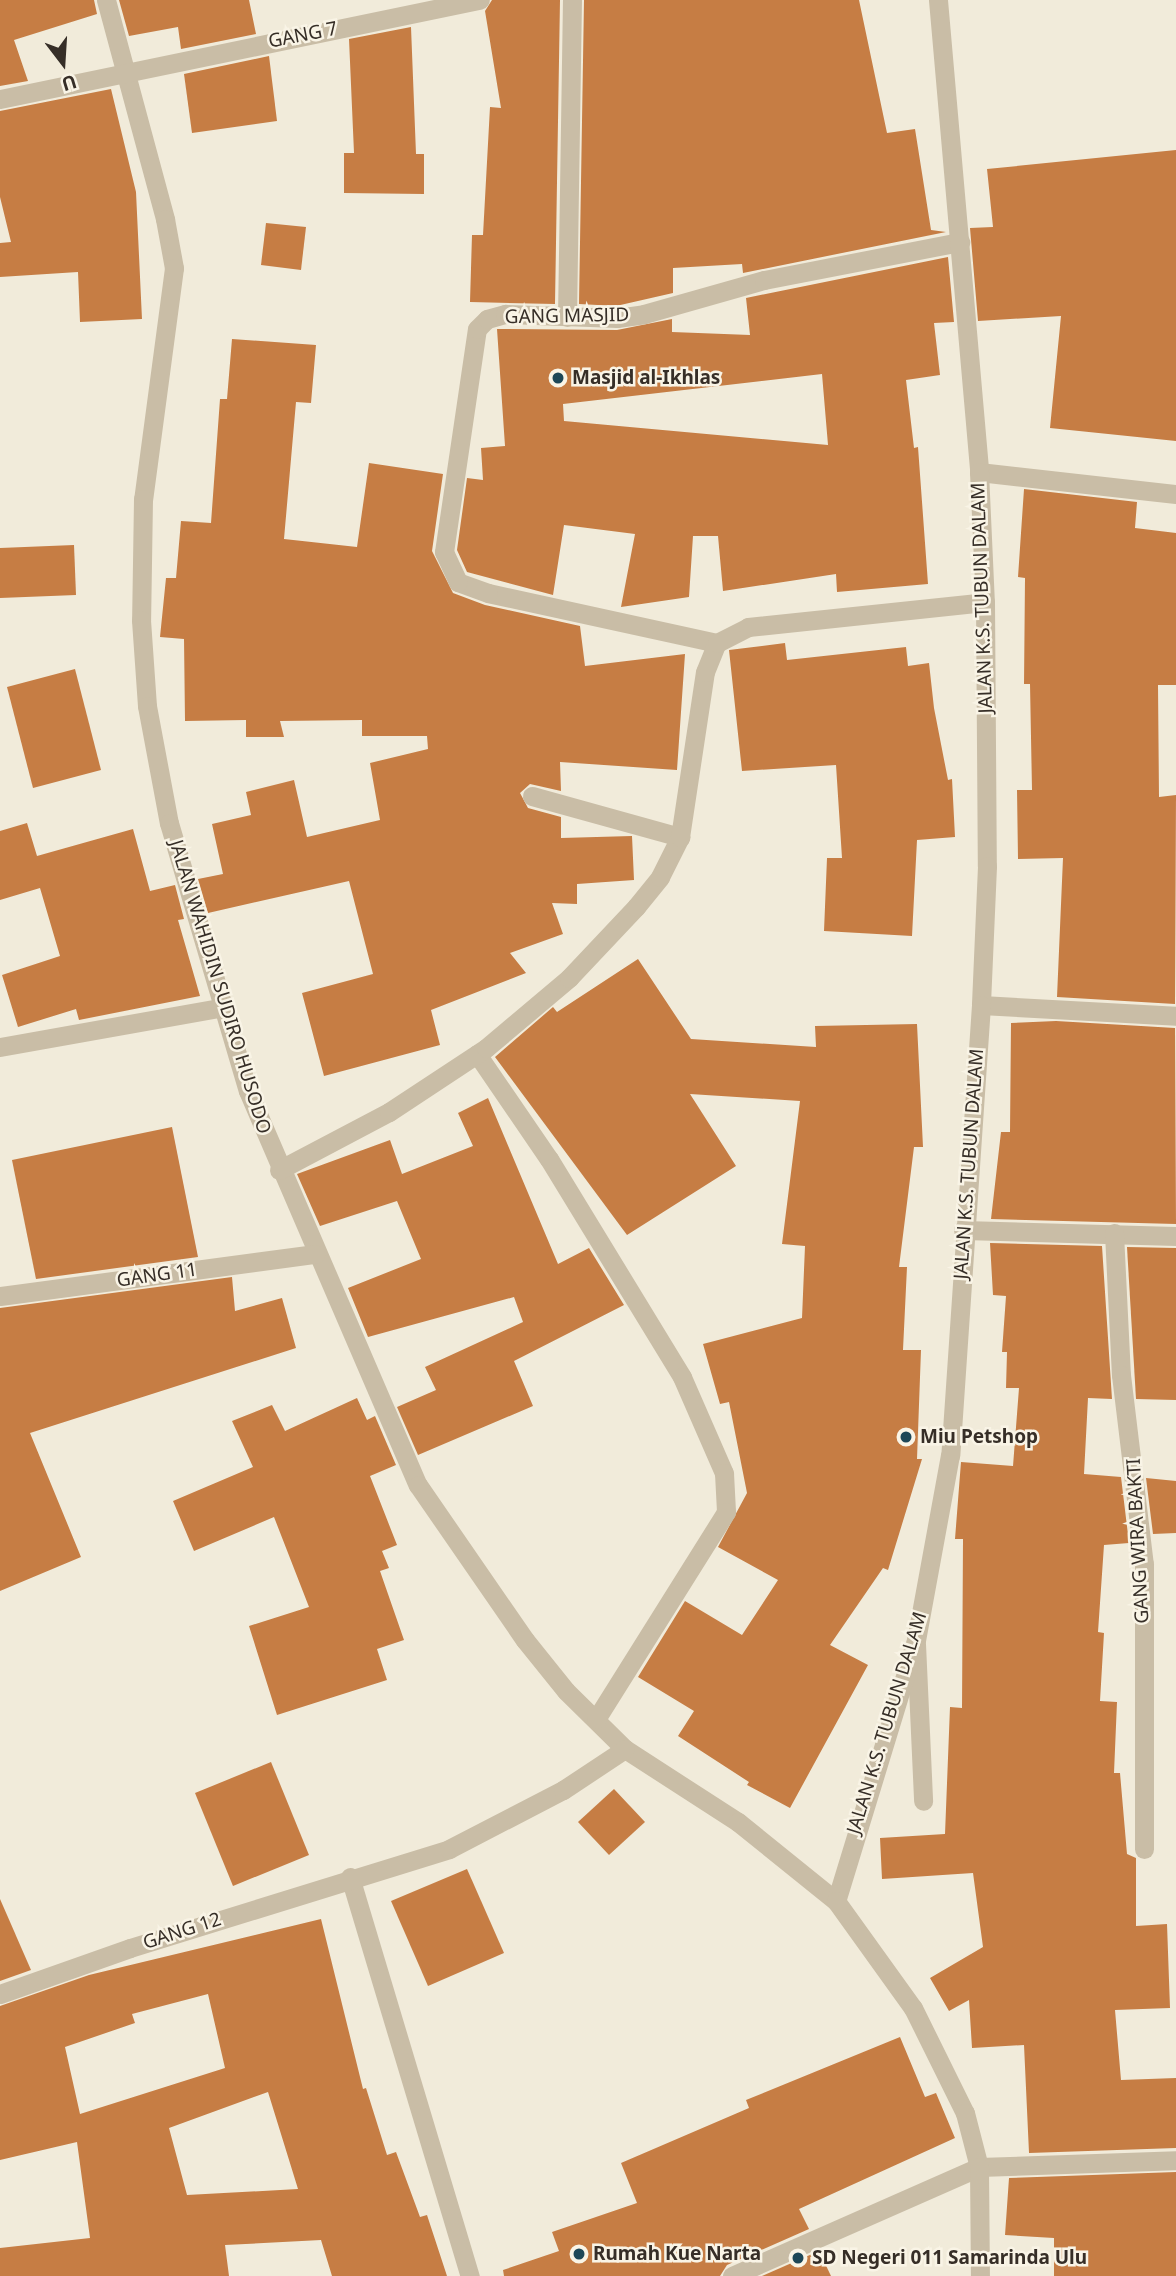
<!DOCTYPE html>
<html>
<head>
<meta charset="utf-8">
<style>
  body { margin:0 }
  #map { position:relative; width:1176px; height:2276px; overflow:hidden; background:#f1ebda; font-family:"Noto Sans",sans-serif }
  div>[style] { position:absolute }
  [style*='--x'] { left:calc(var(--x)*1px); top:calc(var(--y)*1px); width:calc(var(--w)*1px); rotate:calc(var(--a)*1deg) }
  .building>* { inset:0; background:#c67d44 }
  .minor>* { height:19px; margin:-9.5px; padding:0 9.5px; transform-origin:9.5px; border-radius:9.5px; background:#c9bda6 }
  .tertiary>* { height:19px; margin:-9.5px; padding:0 9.5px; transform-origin:9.5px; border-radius:9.5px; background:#c9bda6 }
  .dots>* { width:19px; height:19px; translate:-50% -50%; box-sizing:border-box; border:4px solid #f9f4e6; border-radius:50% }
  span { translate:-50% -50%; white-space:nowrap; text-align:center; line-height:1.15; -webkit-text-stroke:5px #f9f4e6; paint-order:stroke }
  .street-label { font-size:19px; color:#362e27 }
  .poi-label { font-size:19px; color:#362e27; font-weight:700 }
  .left { translate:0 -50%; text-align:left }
  .north { position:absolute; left:28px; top:28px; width:70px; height:70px; -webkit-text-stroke:5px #f9f4e6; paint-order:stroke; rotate:163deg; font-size:19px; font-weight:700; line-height:28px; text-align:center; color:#362e27 }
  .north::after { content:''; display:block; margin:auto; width:24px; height:32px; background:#362e27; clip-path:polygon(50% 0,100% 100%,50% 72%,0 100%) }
</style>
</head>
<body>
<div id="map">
  <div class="building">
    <i style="clip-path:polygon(0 0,94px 0,97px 14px,14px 40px,28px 81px,0 86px)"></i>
    <i style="clip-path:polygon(119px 0,249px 0,256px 34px,181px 49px,178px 27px,129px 36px)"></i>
    <i style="clip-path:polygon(492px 0,560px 0,555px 304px,470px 302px,472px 235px,483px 235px,490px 107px,501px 108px,485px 11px)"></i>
    <i style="clip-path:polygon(584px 0,859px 0,887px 133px,915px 129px,931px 230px,946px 232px,743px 273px,742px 264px,673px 268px,673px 293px,616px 306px,579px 304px)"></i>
    <i style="clip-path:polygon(411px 27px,416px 154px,424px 154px,424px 194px,344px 193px,344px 153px,354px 153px,349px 39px)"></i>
    <i style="clip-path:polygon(269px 56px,277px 121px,192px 133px,184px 74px)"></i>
    <i style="clip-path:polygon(111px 89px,136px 192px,142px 319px,80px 322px,78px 272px,0 277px,0 243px,11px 242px,0 197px,0 111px)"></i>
    <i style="clip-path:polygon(1176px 150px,1176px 441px,1050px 428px,1061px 316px,978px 321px,970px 228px,993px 227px,987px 169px)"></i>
    <i style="clip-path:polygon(266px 223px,306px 227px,301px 270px,261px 265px)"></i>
    <i style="clip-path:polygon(evenodd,948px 257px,954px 322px,934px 323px,940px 375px,906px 380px,914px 448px,918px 447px,928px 584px,837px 592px,836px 574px,723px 591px,718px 536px,693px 536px,689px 597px,621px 607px,635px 534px,564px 525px,553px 595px,467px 572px,457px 550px,467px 478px,483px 480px,481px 448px,505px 446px,497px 329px,617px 330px,672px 319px,672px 332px,750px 335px,746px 298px,948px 257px,822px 374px,828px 445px,564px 421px,563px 404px,822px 374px)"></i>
    <i style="clip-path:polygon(232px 339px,316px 345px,311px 403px,296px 402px,284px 539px,357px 547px,369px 463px,443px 474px,432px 551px,453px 593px,485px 605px,580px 626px,585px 666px,685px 654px,677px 770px,560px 762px,561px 791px,530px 784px,520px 793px,528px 808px,561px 817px,561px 838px,632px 836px,634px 880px,577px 884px,577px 904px,552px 903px,563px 934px,510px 953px,526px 973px,431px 1010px,440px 1045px,324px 1076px,302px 993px,373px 974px,349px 881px,208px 913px,198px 879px,223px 874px,212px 824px,251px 815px,246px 792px,294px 780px,307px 837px,380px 820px,370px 763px,428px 749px,427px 736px,362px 736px,362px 720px,280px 721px,284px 737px,246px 737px,246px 720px,185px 721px,184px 639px,160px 637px,166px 578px,176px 578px,181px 521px,211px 523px,220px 399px,227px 399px)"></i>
    <i style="clip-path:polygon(1024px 489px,1137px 502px,1135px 528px,1176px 533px,1176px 685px,1158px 685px,1159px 797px,1176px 795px,1175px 1004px,1057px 997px,1063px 858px,1018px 859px,1017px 790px,1032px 790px,1030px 684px,1024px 684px,1025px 578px,1018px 577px)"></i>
    <i style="clip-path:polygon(74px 545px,76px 595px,0 598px,0 548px)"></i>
    <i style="clip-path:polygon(785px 643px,787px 660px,906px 647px,908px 666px,929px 663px,934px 708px,948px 780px,952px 779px,955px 837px,917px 840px,912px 936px,824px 931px,827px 858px,842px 858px,836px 765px,742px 771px,729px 650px)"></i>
    <i style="clip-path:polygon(75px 669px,101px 770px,33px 788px,7px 687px)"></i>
    <i style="clip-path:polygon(27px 823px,37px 856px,133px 829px,150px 891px,175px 885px,184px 919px,178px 920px,200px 996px,79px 1020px,76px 1009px,18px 1027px,2px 975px,60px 956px,40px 888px,0 900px,0 831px)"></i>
    <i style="clip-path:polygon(638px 959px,691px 1039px,816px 1047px,815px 1026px,917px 1024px,923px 1147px,914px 1147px,899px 1267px,907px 1267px,903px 1350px,921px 1350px,917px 1459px,922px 1459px,888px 1570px,883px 1568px,830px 1645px,868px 1665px,790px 1808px,747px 1785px,749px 1782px,678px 1736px,694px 1711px,638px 1677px,685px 1601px,742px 1635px,778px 1580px,718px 1547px,747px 1493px,729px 1402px,720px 1404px,703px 1344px,802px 1318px,805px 1246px,782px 1244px,800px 1101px,690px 1094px,736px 1166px,627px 1235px,495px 1057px,553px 1007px,557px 1012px)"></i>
    <i style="clip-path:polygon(1056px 1021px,1175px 1028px,1176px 1224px,991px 1219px,1001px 1132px,1010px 1132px,1011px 1023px)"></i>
    <i style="clip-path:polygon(488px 1098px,558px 1264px,589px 1248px,624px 1305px,514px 1361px,533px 1406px,418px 1455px,397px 1407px,436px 1390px,425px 1367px,523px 1322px,514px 1297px,368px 1337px,348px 1288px,421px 1259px,397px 1201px,320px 1226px,297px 1174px,390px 1140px,402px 1174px,473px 1146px,458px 1113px)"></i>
    <i style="clip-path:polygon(172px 1127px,198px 1257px,36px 1279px,12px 1160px)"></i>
    <i style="clip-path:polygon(990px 1243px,1102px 1246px,1112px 1399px,1088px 1398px,1084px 1474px,1121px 1477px,1129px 1543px,1104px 1545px,1098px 1632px,1104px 1633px,1100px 1701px,1117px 1702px,1114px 1773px,1120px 1773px,1127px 1854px,1136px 1858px,1136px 1926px,1167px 1924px,1170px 2008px,1115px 2010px,1121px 2080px,1176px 2078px,1176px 2148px,1029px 2153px,1024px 2045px,972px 2048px,969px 2000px,949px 2011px,930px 1978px,983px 1947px,973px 1873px,882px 1879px,880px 1838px,945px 1834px,950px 1707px,962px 1708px,963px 1539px,955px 1539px,961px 1462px,1013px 1466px,1019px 1388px,1006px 1388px,1007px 1352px,1002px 1352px,1006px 1296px,993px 1295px)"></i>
    <i style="clip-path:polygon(1127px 1247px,1176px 1248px,1176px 1400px,1136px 1399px)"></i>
    <i style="clip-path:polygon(232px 1277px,235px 1311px,282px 1298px,296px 1348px,30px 1433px,81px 1557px,0 1591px,0 1308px)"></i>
    <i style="clip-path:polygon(357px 1398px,367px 1420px,375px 1416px,396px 1465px,370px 1476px,397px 1545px,382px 1551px,389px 1568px,380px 1571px,404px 1640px,377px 1649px,387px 1680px,277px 1715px,249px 1626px,309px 1607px,274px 1517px,194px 1551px,173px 1501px,253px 1467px,232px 1421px,272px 1405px,285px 1431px)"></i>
    <i style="clip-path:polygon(1146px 1478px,1176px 1481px,1176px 1533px,1153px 1534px)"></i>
    <i style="clip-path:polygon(271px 1762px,309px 1855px,233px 1886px,195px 1793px)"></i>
    <i style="clip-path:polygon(614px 1789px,645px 1822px,609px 1855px,578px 1822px)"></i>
    <i style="clip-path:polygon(467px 1869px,504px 1953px,428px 1986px,391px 1901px)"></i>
    <i style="clip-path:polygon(0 1899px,31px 1970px,0 1981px)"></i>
    <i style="clip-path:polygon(evenodd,321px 1919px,363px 2089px,366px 2088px,387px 2155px,396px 2152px,420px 2217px,427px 2215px,447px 2276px,332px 2276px,321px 2240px,225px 2245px,229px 2276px,0 2276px,0 2248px,90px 2238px,77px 2142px,0 2160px,0 2006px,89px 1975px,321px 1919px,208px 1994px,225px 2068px,80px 2114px,65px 2047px,135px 2023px,132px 2014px,208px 1994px,321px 1919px,268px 2092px,298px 2189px,187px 2195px,169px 2128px,268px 2092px)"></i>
    <i style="clip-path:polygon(900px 2037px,925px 2097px,936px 2093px,955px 2138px,799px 2209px,809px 2229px,727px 2265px,720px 2276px,504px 2276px,503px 2270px,559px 2251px,552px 2232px,637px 2203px,621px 2163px,749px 2108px,746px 2100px)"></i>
    <i style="clip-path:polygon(1176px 2172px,1176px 2276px,1054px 2276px,1054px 2238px,1005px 2235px,1009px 2178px)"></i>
    <i style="clip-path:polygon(819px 2251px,831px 2276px,762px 2276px)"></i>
  </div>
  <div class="minor">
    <i style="--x:106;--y:0;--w:227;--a:74.9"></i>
    <i style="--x:165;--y:219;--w:50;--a:79.6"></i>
    <i style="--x:174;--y:268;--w:233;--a:97.6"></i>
    <i style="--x:143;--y:499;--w:121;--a:90.9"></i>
    <i style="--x:141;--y:620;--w:86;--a:86"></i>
    <i style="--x:147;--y:706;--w:119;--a:79.4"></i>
    <i style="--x:169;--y:823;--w:279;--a:73.6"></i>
    <i style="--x:248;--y:1091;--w:429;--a:66.7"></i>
    <i style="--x:418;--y:1485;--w:188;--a:55.4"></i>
    <i style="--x:525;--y:1640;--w:65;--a:51.2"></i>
    <i style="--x:566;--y:1691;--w:83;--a:44.5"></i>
    <i style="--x:625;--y:1749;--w:135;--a:32.9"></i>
    <i style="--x:738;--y:1822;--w:126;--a:38.9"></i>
    <i style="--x:0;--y:99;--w:490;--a:-11.7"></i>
    <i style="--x:567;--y:317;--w:317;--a:-89.1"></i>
    <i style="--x:979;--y:472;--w:198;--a:6.4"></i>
    <i style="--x:717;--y:643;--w:234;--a:-167.7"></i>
    <i style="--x:488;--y:593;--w:32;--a:-160"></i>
    <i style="--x:458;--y:582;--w:33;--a:-115"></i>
    <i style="--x:444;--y:552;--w:225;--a:-81.6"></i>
    <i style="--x:477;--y:329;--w:14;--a:-45"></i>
    <i style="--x:487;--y:319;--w:19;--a:-16"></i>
    <i style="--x:505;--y:314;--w:112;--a:2"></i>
    <i style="--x:617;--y:318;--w:27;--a:-8"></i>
    <i style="--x:644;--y:314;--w:125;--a:-15.8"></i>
    <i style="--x:764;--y:280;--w:200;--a:-11"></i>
    <i style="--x:532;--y:796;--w:154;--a:15.5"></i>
    <i style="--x:981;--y:1005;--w:195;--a:3.2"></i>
    <i style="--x:0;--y:1047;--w:228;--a:-10.1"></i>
    <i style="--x:477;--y:1054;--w:127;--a:55.6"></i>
    <i style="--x:549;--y:1159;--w:255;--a:58.6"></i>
    <i style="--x:682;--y:1377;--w:105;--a:66.4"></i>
    <i style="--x:724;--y:1473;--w:39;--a:87"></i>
    <i style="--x:726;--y:1512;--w:244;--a:122.1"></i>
    <i style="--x:279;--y:1170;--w:124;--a:-27.8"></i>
    <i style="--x:389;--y:1112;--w:116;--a:-33.4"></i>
    <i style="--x:486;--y:1048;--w:109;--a:-40.1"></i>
    <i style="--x:569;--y:978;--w:98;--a:-46.7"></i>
    <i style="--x:636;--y:907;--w:38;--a:-51"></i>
    <i style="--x:660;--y:877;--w:45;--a:-63.4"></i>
    <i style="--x:680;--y:837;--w:167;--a:-81.4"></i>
    <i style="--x:705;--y:672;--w:31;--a:-68"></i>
    <i style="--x:717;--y:643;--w:35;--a:-27"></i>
    <i style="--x:748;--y:627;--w:238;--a:-6"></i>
    <i style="--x:963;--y:1230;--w:213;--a:1.6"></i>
    <i style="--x:1114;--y:1233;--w:142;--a:87.2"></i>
    <i style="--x:1121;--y:1375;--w:190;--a:83.1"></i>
    <i style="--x:1144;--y:1564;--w:285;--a:90"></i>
    <i style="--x:0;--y:1296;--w:318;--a:-7.6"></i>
    <i style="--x:916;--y:1644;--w:157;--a:87.4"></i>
    <i style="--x:350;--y:1877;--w:417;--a:73.3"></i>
    <i style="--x:0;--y:1994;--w:138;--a:-19.5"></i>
    <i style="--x:130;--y:1948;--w:334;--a:-17.2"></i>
    <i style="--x:449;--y:1849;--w:128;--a:-27.4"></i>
    <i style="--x:563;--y:1790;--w:74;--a:-33.5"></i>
    <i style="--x:732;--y:2276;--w:270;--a:-23.8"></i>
    <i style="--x:979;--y:2167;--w:197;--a:-2"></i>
  </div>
  <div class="tertiary">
    <i style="--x:938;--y:0;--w:474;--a:85"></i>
    <i style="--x:979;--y:472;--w:130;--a:87.4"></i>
    <i style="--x:985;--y:602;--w:264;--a:89.6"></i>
    <i style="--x:987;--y:866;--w:139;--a:92.5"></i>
    <i style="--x:981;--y:1005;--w:451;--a:93.9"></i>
    <i style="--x:950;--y:1455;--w:188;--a:100.4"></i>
    <i style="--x:916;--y:1640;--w:273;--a:107"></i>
    <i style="--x:836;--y:1901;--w:132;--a:54.3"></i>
    <i style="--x:913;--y:2008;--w:117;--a:63.7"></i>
    <i style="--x:965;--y:2113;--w:56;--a:75.5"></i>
    <i style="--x:979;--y:2167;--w:109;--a:89.5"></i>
  </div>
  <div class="dots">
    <i style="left:558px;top:378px;background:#1d4757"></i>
    <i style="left:906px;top:1437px;background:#1d4757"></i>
    <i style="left:579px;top:2254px;background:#1d4757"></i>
    <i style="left:798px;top:2258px;background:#1d4757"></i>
  </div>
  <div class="street-label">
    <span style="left:303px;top:35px;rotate:-11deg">GANG 7</span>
    <span style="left:567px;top:316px;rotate:-1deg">GANG MASJID</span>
    <span style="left:982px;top:598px;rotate:-92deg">JALAN K.S. TUBUN DALAM</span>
    <span style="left:220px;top:987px;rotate:73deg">JALAN WAHIDIN SUDIRO HUSODO</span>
    <span style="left:969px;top:1164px;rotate:-86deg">JALAN K.S. TUBUN DALAM</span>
    <span style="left:157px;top:1275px;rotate:-8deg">GANG 11</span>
    <span style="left:1138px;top:1541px;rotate:-93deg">GANG WIRA BAKTI</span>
    <span style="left:887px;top:1723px;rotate:-73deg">JALAN K.S. TUBUN DALAM</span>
    <span style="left:182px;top:1931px;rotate:-18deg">GANG 12</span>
  </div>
  <div class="poi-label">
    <span class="left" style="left:572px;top:378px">Masjid al-Ikhlas</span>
    <span class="left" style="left:920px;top:1437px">Miu Petshop</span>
    <span class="left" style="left:593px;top:2254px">Rumah Kue Narta</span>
    <span class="left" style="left:812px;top:2258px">SD Negeri 011 Samarinda Ulu</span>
  </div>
  <div class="north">U</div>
</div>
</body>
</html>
